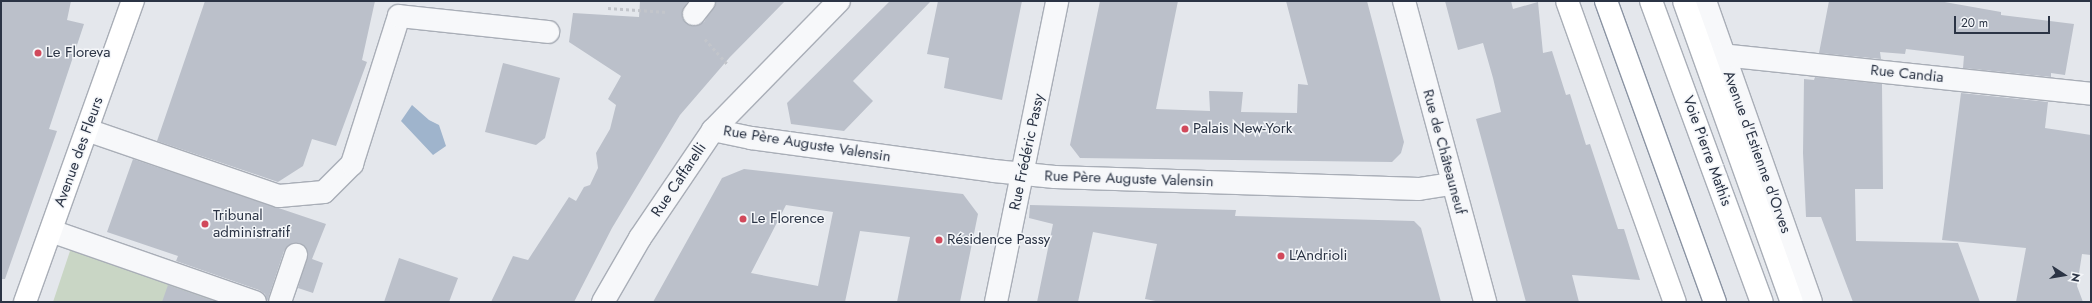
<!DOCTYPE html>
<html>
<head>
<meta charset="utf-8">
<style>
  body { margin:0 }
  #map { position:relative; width:2092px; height:303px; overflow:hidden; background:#e4e7ec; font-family:Jost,sans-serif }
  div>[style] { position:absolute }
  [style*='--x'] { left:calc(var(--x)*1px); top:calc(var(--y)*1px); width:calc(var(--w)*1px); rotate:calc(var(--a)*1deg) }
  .green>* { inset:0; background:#c9d6c5 }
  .water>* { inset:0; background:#9fb4cc }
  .building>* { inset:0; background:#bbc0ca }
  .path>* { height:2.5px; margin-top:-1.25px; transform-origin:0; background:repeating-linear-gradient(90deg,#c2c5cb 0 3px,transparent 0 6px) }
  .roads { filter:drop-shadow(1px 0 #a9aeb7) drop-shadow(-1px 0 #a9aeb7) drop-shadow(0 1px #a9aeb7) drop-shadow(0 -1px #a9aeb7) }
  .minor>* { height:22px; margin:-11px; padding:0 11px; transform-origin:11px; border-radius:11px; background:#f7f8fa }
  .major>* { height:22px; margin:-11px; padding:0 11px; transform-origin:11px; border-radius:11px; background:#fff }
  .highway>* { height:22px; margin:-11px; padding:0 11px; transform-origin:11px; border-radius:11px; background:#fff }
  .bridges { filter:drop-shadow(1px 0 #8b94a3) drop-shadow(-1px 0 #8b94a3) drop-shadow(0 1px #8b94a3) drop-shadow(0 -1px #8b94a3) }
  .highway-bridge>* { height:22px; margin:-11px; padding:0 11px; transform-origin:11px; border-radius:11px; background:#fff }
  .dots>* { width:11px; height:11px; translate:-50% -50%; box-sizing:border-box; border:2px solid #f4f6f9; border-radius:50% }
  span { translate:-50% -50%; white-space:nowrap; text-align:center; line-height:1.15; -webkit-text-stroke:3px #f4f6f9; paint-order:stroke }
  .poi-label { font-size:15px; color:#2b3445 }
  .left { translate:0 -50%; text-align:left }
  .street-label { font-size:15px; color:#2b3445 }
  .frame { position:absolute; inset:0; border:2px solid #2b3445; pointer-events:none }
  .north { position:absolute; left:2044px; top:255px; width:40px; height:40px; -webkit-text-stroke:3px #f4f6f9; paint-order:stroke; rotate:102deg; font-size:11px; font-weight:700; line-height:16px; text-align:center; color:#2b3445 }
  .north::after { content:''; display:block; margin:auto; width:14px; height:18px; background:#2b3445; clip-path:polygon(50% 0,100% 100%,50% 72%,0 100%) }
  .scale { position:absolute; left:1954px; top:16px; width:96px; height:18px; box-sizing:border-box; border:2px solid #2b3445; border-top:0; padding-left:5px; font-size:12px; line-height:14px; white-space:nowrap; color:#2b3445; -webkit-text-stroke:3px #f4f6f9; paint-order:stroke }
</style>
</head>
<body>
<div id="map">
  <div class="green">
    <i style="clip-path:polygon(71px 248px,225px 302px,53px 302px)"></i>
  </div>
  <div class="water">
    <i style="clip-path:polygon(412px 105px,429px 120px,439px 125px,446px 146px,433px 155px,401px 121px)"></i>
  </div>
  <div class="building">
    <i style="clip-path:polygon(1px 1px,71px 1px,67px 20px,84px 24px,49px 129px,57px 131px,5px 279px,1px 279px)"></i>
    <i style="clip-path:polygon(205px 1px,375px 1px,362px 60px,367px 62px,336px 146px,312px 139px,303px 166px,278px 182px,157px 141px)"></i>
    <i style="clip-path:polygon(640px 1px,688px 1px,682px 12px,682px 18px,693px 26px,704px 22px,716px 1px,785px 1px,730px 57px,680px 115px,612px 228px,574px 302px,491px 302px,513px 256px,528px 260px,569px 197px,576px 201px,584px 187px,590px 185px,598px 168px,596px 153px,610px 129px,616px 105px,608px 99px,621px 76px,569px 42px,573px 13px,639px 17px)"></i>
    <i style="clip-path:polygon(890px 1px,931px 1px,853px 81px,873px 101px,844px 131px,791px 124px,787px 103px)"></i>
    <i style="clip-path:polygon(938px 1px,1022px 1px,1002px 100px,944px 88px,949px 58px,927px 54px)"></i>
    <i style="clip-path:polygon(1100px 1px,1178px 1px,1156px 109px,1210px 111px,1209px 91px,1243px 92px,1241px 112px,1297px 113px,1298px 84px,1308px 85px,1286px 1px,1367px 1px,1404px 142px,1401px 153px,1392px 162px,1080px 158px,1070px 145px)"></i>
    <i style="clip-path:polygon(1445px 1px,1511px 1px,1513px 9px,1538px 2px,1543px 53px,1552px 51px,1566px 95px,1570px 94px,1586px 145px,1590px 144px,1618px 229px,1624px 229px,1640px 280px,1572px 275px,1579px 302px,1526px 302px,1476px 119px,1501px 112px,1493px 78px,1483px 43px,1458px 50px)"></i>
    <i style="clip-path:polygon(1829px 1px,1939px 1px,2001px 12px,2001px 15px,2074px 24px,2065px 75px,2051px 73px,2051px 77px,1963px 68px,1964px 56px,1906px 49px,1905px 54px,1880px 52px,1881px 59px,1819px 53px)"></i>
    <i style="clip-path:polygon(503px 63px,560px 78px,545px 138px,536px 145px,485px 132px)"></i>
    <i style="clip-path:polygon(1815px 77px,1882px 84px,1883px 189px,1855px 189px,1856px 241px,1958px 243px,1980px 302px,1853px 302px,1821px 217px,1806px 217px,1803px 153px,1804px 79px,1814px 80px)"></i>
    <i style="clip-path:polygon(1961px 93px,2048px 102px,2045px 128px,2091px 135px,2091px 255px,2082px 254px,2077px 286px,2083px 302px,2016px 302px,2026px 248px,1942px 240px)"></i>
    <i style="clip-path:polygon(133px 159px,326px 224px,312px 259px,323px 263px,313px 293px,298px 288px,308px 253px,300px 243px,293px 243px,284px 251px,267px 302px,265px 294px,259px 290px,176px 261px,178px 256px,107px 232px)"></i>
    <i style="clip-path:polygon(evenodd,744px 169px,963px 194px,978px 214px,960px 302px,897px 302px,910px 237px,860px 231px,845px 302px,653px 302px,722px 178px,744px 169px,786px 205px,833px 212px,818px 286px,751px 273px,786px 205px)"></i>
    <i style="clip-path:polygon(1030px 205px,1236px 210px,1235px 216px,1414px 221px,1421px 228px,1441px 302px,1161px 302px,1145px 299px,1157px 244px,1093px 232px,1078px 302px,1037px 302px,1053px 224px,1029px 218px)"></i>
    <i style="clip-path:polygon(399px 258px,458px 278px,449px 302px,384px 302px)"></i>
    <i style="clip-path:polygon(168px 285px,217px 302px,162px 302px)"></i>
  </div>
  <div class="path">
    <i style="--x:608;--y:8;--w:59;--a:3.9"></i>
    <i style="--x:705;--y:39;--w:36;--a:48"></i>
  </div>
  <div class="roads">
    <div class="minor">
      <i style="--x:1404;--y:1;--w:312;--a:74.9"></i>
      <i style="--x:1705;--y:1;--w:319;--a:70.6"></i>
      <i style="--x:694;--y:14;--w:16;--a:-52"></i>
      <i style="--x:1722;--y:55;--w:371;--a:6"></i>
      <i style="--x:87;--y:130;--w:203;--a:19"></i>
      <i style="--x:279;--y:196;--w:45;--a:-5.1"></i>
      <i style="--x:324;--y:192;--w:40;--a:-45"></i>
      <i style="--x:352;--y:164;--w:155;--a:-72.4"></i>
      <i style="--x:399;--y:16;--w:150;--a:6.1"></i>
      <i style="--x:713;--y:130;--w:39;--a:12"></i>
      <i style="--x:751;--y:138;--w:245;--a:7.7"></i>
      <i style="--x:994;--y:171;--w:61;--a:5.6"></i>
      <i style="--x:1055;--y:177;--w:364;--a:1.9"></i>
      <i style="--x:1419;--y:189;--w:32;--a:-9"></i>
      <i style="--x:51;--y:231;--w:216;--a:19.2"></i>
      <i style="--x:280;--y:302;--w:50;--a:-71.2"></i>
      <i style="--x:603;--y:302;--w:74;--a:-60"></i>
      <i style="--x:640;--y:238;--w:130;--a:-55.9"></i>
      <i style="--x:713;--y:130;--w:180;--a:-45.7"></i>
      <i style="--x:996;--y:302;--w:307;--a:-78.5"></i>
    </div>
    <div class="major">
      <i style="--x:25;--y:302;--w:320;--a:-70.3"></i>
    </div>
    <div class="highway">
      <i style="--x:1567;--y:1;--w:320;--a:70.3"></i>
      <i style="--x:1651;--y:1;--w:321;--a:69.8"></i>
      <i style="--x:1684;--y:1;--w:320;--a:70.3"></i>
    </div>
  </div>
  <div class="bridges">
    <div class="highway-bridge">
      <i style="--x:1606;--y:1;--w:320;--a:70.1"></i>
    </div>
  </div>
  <div class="dots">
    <i style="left:38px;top:53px;background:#d1495b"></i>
    <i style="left:1185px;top:129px;background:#d1495b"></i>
    <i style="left:743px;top:219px;background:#d1495b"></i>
    <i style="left:205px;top:224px;background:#d1495b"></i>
    <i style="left:939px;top:240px;background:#d1495b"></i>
    <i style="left:1281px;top:256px;background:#d1495b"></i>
  </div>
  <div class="poi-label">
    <span class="left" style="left:46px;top:53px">Le Floreva</span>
    <span class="left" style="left:1193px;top:129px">Palais New-York</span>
    <span class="left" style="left:213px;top:224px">Tribunal<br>administratif</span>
    <span class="left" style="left:751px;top:219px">Le Florence</span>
    <span class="left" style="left:947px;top:240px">Résidence Passy</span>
    <span class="left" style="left:1289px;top:256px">L'Andrioli</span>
  </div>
  <div class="street-label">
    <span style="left:1907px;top:74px;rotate:6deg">Rue Candia</span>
    <span style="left:807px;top:144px;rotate:9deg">Rue Père Auguste Valensin</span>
    <span style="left:1707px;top:151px;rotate:70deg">Voie Pierre Mathis</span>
    <span style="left:79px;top:152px;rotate:-70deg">Avenue des Fleurs</span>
    <span style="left:1027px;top:152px;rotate:-78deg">Rue Frédéric Passy</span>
    <span style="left:1444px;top:152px;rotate:75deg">Rue de Châteauneuf</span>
    <span style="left:1757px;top:152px;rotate:70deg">Avenue d'Estienne d'Orves</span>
    <span style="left:1129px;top:179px;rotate:2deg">Rue Père Auguste Valensin</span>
    <span style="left:679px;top:180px;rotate:-56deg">Rue Caffarelli</span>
  </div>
  <div class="frame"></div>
  <div class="north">N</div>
  <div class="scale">20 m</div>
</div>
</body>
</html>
